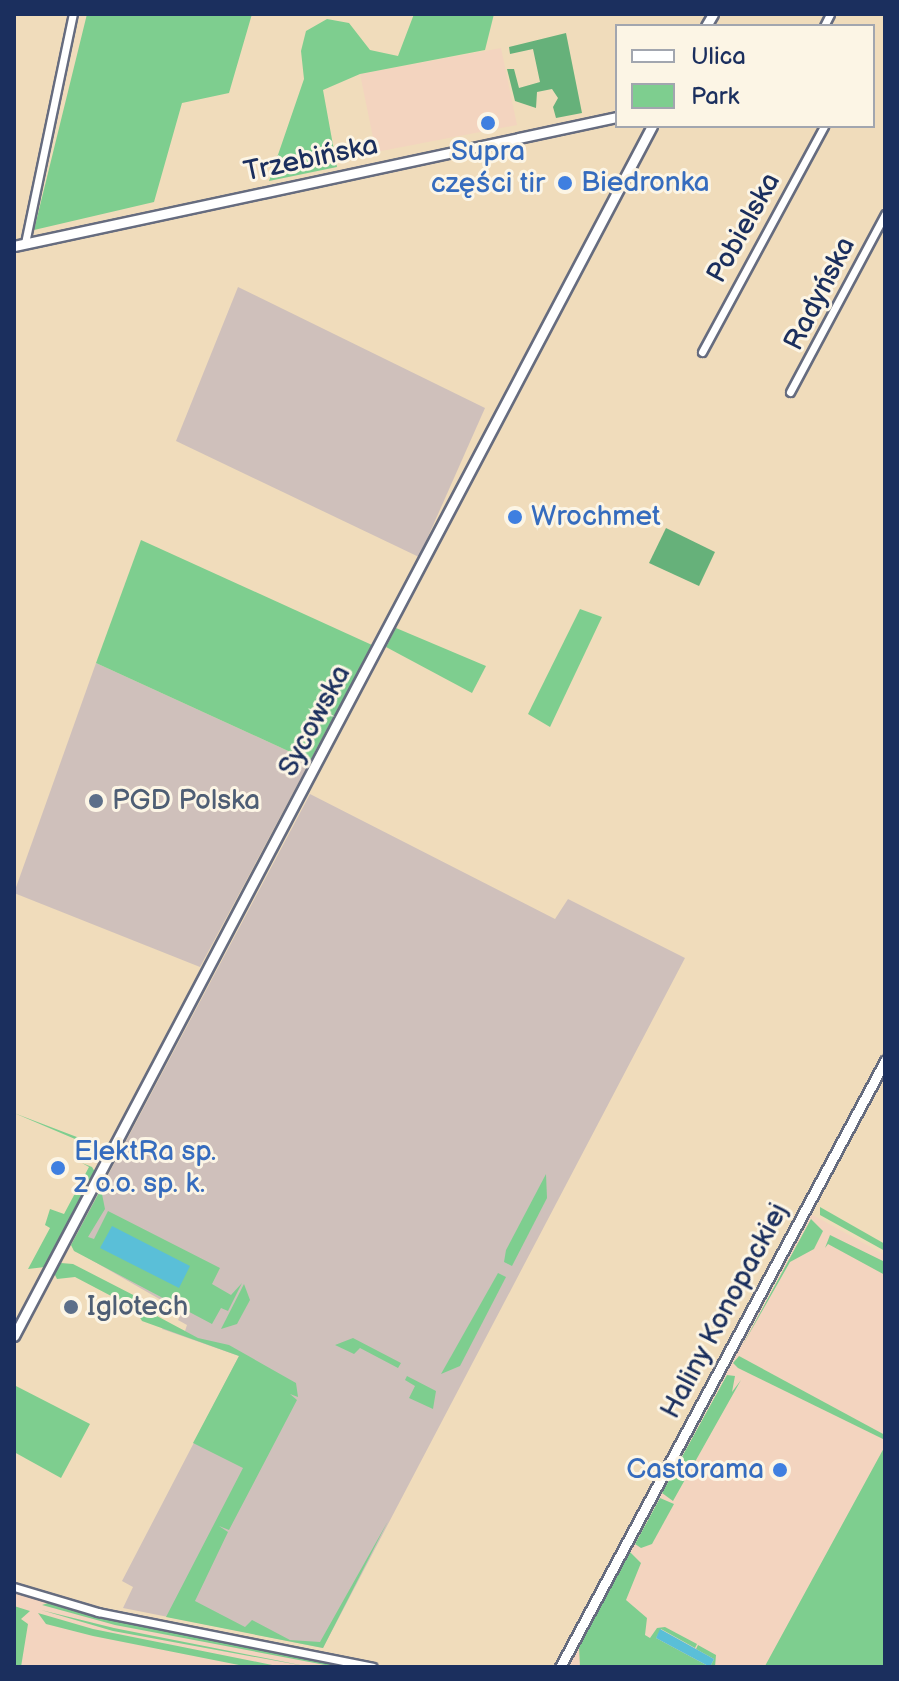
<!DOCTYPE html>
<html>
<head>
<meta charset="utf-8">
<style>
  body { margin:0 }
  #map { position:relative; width:899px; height:1681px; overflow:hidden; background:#f0dcbb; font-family:"Balsamiq Sans",sans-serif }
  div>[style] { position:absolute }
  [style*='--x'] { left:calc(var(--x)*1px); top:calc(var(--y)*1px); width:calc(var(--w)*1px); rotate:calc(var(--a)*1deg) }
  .built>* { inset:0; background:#f3d4bf }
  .industrial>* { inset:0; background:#cfc0bb }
  .green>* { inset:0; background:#7ece8f }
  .forest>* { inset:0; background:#66b17a }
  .water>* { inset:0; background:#5abfd8 }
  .roads { filter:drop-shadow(2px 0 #666c7f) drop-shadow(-2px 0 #666c7f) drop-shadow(0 2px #666c7f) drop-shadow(0 -2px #666c7f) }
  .minor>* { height:7px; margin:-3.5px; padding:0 3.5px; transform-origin:3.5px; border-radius:3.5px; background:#fff }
  .tertiary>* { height:9px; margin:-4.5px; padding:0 4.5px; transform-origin:4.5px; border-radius:4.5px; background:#fff }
  .dots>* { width:22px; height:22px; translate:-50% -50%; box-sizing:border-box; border:4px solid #fcf5e5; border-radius:50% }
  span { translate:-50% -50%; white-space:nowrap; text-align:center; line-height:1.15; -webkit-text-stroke:6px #fcf5e5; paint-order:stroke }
  .shop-label { font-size:28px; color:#366cbe }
  .left { translate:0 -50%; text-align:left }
  .right { translate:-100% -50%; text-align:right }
  .street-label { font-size:28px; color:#1b2f5e }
  .service-label { font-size:28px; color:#4e5e75 }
  .frame { position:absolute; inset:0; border:16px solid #1b2f5e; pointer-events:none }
  .legend { position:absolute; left:615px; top:24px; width:260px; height:104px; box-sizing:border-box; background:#fcf5e5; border:2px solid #a2a6af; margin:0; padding:10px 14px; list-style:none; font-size:24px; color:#1b2f5e }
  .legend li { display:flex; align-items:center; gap:16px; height:40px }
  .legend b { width:40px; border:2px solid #a2a6af }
</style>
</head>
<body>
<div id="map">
  <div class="built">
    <i style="clip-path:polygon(501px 48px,517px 125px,376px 152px,360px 74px)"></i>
    <i style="clip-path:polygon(804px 1210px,885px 1255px,885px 1461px,773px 1667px,560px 1667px)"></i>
    <i style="clip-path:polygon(14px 1587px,98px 1612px,373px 1667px,14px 1667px)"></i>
  </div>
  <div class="industrial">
    <i style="clip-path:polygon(238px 287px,485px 408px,419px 557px,176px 441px)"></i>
    <i style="clip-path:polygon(96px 663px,310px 761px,200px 967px,14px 893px)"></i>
    <i style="clip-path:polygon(310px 794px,555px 919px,568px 899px,685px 958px,323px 1648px,123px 1608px,133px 1587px,122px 1581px,239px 1356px,162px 1329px,166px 1322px,185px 1331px,187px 1325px,178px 1320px,182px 1312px,88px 1258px,79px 1230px)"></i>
  </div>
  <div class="green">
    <i style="clip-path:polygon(87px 14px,252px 14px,229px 93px,182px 103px,154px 202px,34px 230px)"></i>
    <i style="clip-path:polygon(414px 14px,494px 14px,485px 50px,360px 74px,323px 90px,337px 167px,269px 181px,304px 79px,301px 51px,306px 31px,327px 19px,349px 23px,370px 50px,398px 56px)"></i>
    <i style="clip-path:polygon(141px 540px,372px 645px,310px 761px,96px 663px)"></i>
    <i style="clip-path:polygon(580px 609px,602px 617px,550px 727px,528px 714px)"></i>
    <i style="clip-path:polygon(396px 628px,486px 666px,472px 693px,386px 647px)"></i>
    <i style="clip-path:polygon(14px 1113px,103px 1147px,114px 1138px,99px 1159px,75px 1139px)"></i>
    <i style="clip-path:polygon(82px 1163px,92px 1167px,95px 1172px,45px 1267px,28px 1269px,50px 1228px,45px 1225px,50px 1209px,64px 1214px,89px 1167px)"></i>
    <i style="clip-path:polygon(546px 1174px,547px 1198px,512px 1266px,504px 1262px,506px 1250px)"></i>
    <i style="clip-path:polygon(101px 1189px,105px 1209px,88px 1237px,94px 1239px,108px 1211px,220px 1268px,212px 1284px,231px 1295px,242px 1283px,228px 1311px,221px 1308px,212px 1324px,74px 1251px,71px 1245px)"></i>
    <i style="clip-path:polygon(820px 1207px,885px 1244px,885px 1251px,820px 1215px)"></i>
    <i style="clip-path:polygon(811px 1219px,823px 1231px,814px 1249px,790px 1262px,741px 1348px)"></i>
    <i style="clip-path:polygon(830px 1235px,885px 1262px,885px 1275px,828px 1244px,825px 1248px)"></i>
    <i style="clip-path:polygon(61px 1263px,73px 1264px,143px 1300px,157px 1316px,198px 1338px,229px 1345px,296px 1383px,298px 1397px,290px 1394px,297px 1400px,229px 1530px,219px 1526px,228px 1532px,195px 1601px,245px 1627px,252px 1620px,290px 1640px,320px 1642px,388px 1521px,323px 1648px,166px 1617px,243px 1468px,193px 1443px,239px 1356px,142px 1321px,134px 1308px,75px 1277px,57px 1279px,53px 1271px)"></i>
    <i style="clip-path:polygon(498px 1273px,506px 1277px,460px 1366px,441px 1374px)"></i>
    <i style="clip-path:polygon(244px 1284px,250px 1300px,237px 1324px,221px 1329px)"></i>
    <i style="clip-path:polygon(353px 1338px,401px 1363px,398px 1368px,360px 1348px,354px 1354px,335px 1345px)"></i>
    <i style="clip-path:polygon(739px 1356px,885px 1435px,885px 1440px,738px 1368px,733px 1363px)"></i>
    <i style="clip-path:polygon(727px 1375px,735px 1376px,732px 1392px,741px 1380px,673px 1501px,662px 1493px)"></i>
    <i style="clip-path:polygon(407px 1376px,436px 1391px,433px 1409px,409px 1398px,415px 1386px,405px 1380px)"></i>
    <i style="clip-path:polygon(14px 1385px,90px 1424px,61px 1478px,14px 1452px)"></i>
    <i style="clip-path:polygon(885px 1446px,885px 1667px,764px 1667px,765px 1666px)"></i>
    <i style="clip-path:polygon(660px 1498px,674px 1504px,652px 1544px,641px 1548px,635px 1544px)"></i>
    <i style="clip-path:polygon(630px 1552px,641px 1563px,626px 1600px,647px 1618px,645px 1635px,650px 1638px,657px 1628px,665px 1627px,697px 1644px,695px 1648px,661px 1629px,656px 1638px,710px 1667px,714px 1659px,696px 1649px,698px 1645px,716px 1655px,715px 1667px,580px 1667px,579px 1646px)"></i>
    <i style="clip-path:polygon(51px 1602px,326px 1662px,336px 1667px,115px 1625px,42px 1605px)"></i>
    <i style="clip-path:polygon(14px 1606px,30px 1611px,21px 1619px,28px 1624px,21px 1667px,16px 1667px)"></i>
    <i style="clip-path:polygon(41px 1610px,114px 1628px,310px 1667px,113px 1631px)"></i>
    <i style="clip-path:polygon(38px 1613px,93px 1629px,282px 1667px,249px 1667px,93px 1636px,46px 1624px)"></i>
  </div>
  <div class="forest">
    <i style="clip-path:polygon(566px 33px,582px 113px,556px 118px,553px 107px,558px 98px,552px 89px,537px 92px,536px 108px,515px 101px,507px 69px,514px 69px,519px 88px,540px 82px,533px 49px,510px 54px,509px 47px)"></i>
    <i style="clip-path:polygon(666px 528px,715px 552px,699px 586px,649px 563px)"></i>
  </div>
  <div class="water">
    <i style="clip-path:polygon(112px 1226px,190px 1266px,179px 1288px,100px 1248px)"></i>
    <i style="clip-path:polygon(660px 1629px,714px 1659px,710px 1667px,656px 1638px)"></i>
  </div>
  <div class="roads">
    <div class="minor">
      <i style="--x:824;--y:26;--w:13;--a:-63"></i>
      <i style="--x:25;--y:243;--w:234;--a:-78.2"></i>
      <i style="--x:702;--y:352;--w:257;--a:-61.6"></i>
      <i style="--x:790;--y:392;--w:202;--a:-61.9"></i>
      <i style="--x:14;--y:1587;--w:88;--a:16.6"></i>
      <i style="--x:98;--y:1612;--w:280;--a:11.3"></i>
    </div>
    <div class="tertiary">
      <i style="--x:706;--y:26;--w:14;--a:-60"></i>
      <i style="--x:14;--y:246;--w:617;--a:-12.08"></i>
      <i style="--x:14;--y:1336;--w:1368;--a:-62.2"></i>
      <i style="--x:560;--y:1667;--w:688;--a:-61.8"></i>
    </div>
  </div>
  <div class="dots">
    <i style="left:488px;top:123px;background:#3f7fe0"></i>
    <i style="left:565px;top:183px;background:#3f7fe0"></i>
    <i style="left:515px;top:517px;background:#3f7fe0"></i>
    <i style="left:96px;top:801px;background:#5c6f8a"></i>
    <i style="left:58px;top:1168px;background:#3f7fe0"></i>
    <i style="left:71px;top:1307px;background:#5c6f8a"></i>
    <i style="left:780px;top:1470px;background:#3f7fe0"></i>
  </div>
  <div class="shop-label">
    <span style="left:488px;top:168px">Supra<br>części tir</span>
    <span class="left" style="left:581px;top:183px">Biedronka</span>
    <span class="left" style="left:531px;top:517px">Wrochmet</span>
    <span class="left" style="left:74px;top:1168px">ElektRa sp.<br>z o.o. sp. k.</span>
    <span class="right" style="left:764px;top:1470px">Castorama</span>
  </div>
  <div class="street-label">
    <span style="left:311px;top:159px;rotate:-12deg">Trzebińska</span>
    <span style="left:744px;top:228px;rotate:-61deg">Pobielska</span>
    <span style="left:820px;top:294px;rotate:-63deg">Radyńska</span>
    <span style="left:315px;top:721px;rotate:-62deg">Sycowska</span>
    <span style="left:725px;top:1311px;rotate:-62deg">Haliny Konopackiej</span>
  </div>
  <div class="service-label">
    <span class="left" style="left:112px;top:801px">PGD Polska</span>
    <span class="left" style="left:87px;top:1307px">Iglotech</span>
  </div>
  <div class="frame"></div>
  <ul class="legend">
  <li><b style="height:10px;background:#fff"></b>Ulica</li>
  <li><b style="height:22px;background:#7ece8f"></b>Park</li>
  </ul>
</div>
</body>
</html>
